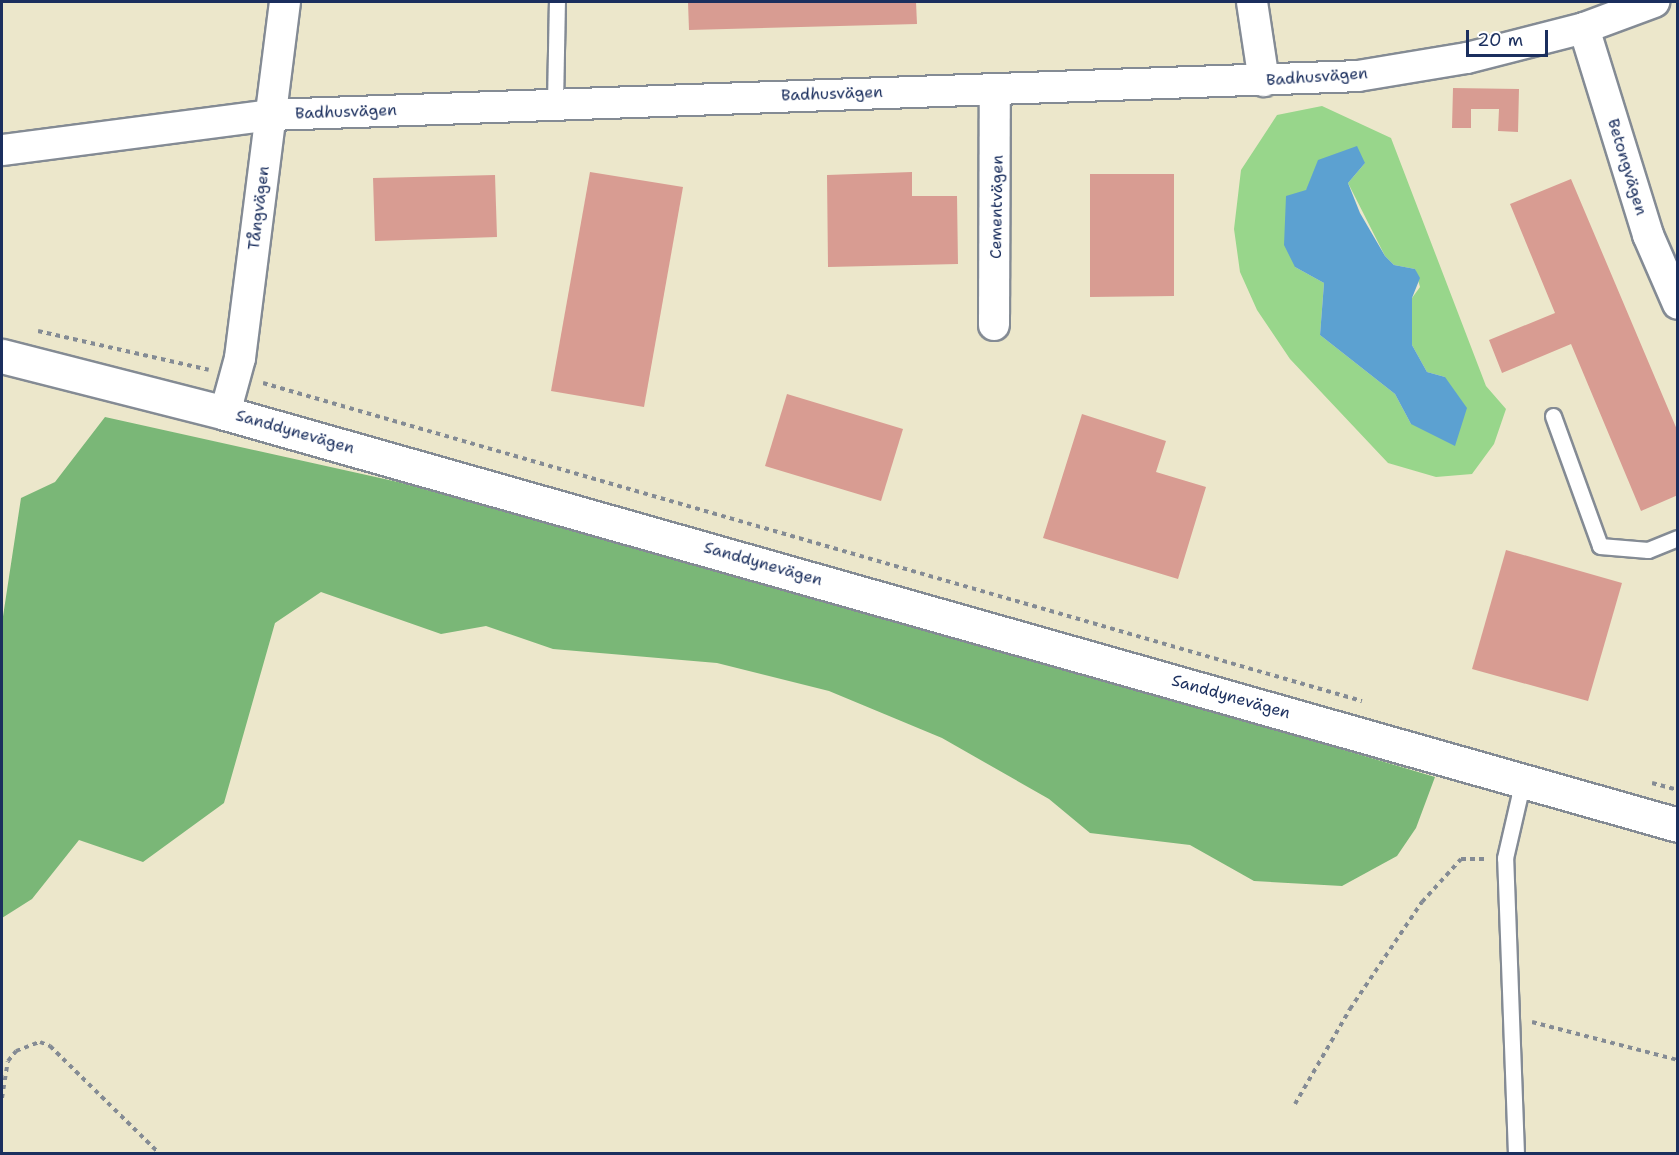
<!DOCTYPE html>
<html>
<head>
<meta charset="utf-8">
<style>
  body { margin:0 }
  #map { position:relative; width:1679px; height:1155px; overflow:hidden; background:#ece7cb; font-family:"Shantell Sans",sans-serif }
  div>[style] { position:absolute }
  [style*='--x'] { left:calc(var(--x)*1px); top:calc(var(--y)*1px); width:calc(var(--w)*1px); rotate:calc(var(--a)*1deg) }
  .green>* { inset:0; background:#98d68b }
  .forest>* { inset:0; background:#7ab777 }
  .water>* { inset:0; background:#5ca1d1 }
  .building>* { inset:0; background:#d89c92 }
  .path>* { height:4px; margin-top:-2px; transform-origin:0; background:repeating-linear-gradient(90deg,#848b94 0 4.5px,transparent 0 9px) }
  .roads { filter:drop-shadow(2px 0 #848b94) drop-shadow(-2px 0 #848b94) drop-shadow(0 2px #848b94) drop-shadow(0 -2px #848b94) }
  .service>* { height:15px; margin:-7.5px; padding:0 7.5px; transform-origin:7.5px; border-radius:7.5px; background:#fff }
  .minor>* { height:30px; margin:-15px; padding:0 15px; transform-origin:15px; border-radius:15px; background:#fff }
  .tertiary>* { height:33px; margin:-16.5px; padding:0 16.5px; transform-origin:16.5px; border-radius:16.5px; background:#fff }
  span { translate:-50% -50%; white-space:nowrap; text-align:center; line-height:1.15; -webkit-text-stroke:5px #fff; paint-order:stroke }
  .street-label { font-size:16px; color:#1b2f5e }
  .frame { position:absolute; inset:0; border:3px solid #1b2f5e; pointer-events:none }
  .scale { position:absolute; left:1466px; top:30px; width:82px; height:27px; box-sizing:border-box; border:3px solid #1b2f5e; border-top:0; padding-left:8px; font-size:18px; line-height:21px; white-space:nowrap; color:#1b2f5e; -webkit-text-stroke:4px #fff; paint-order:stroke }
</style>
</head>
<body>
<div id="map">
  <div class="green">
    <i style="clip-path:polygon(evenodd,1322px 106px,1391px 138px,1486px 386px,1506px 409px,1494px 444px,1472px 474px,1436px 477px,1388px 463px,1290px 359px,1257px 310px,1240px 272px,1234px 229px,1241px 170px,1277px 115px,1322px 106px,1365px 163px,1348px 183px,1385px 256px,1394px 265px,1415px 269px,1420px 287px,1412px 298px,1412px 345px,1427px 372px,1445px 377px,1411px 424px,1395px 394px,1320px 335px,1324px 283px,1295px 267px,1306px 190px,1365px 163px)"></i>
  </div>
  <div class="forest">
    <i style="clip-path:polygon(105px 417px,398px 482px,1005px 649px,1435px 777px,1416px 828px,1397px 856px,1342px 886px,1254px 881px,1190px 845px,1090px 833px,1049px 799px,942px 738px,829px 691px,717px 663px,553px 649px,486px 626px,441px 634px,321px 592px,275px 623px,224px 803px,143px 862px,79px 840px,32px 899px,2px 918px,2px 623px,21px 498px,55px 482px)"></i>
  </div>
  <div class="water">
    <i style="clip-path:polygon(1357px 146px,1365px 163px,1348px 183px,1360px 213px,1385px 256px,1394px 265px,1415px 269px,1420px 278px,1412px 298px,1412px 345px,1427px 372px,1445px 377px,1467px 408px,1455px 446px,1411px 424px,1395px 394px,1320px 335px,1324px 283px,1295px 267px,1284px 245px,1286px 196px,1306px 190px,1318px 160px)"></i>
  </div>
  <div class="building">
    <i style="clip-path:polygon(688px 2px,916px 2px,917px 24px,689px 30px)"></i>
    <i style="clip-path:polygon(1453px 88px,1519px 89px,1518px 132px,1498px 131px,1499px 109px,1471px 109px,1471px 128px,1452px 128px)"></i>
    <i style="clip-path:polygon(590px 172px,683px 187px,644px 407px,551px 391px)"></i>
    <i style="clip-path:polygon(912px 172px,912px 196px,957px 196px,958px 264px,828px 267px,827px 175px)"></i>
    <i style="clip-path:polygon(1090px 174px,1174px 174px,1174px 296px,1090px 297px)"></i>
    <i style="clip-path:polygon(495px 175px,497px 237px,375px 241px,373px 178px)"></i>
    <i style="clip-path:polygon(1571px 179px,1678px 432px,1678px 495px,1641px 511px,1571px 344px,1502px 373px,1489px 340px,1555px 313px,1510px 204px)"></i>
    <i style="clip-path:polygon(787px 394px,903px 429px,881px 501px,765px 466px)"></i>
    <i style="clip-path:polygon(1082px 414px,1166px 441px,1156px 472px,1206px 487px,1178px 579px,1043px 538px)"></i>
    <i style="clip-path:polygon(1506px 550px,1622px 583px,1588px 701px,1472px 669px)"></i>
  </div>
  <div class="path">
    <i style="--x:38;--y:331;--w:175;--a:12.8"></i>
    <i style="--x:263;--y:383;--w:1144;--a:16.14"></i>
    <i style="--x:1652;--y:783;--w:27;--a:15"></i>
    <i style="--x:1532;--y:1022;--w:151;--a:14.6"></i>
    <i style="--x:2;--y:1098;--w:37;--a:-81"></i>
    <i style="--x:8;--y:1061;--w:13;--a:-51"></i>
    <i style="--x:16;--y:1051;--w:26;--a:-21"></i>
    <i style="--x:40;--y:1042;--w:11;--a:22"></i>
    <i style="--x:50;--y:1046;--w:154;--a:44.5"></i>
    <i style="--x:1295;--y:1104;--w:110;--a:-59.9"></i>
    <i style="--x:1350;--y:1009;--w:129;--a:-56.1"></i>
    <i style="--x:1422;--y:902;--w:58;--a:-47.8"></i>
    <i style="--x:1461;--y:859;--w:23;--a:0"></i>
  </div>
  <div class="roads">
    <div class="service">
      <i style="--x:555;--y:103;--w:101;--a:-88.9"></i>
      <i style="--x:1553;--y:416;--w:138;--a:70.1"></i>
      <i style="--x:1600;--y:546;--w:48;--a:4.8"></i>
      <i style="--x:1648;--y:550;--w:32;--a:-22"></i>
      <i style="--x:1516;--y:1154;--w:296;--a:-92.1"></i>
      <i style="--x:1505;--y:858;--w:80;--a:-77"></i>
    </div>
    <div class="minor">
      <i style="--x:1252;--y:2;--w:80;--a:81.4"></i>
      <i style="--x:1584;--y:28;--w:217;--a:72.8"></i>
      <i style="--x:1648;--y:235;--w:75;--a:66.5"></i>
      <i style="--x:2;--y:150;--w:271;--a:-7.4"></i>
      <i style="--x:271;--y:115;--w:1088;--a:-2.05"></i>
      <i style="--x:1358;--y:76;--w:110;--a:-9.4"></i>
      <i style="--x:1467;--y:58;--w:121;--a:-14.4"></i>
      <i style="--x:1584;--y:28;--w:75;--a:-20.4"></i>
      <i style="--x:994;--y:325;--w:236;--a:-89.8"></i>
      <i style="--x:225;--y:413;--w:57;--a:-74.7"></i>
      <i style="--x:240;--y:358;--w:359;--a:-82.8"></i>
    </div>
    <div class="tertiary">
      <i style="--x:2;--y:356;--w:230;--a:14.3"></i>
      <i style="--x:225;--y:413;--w:1510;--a:15.83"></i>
    </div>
  </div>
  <div class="street-label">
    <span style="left:1317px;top:77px;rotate:-4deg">Badhusvägen</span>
    <span style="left:832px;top:94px;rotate:-2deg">Badhusvägen</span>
    <span style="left:346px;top:112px;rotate:-2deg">Badhusvägen</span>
    <span style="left:1627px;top:167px;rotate:73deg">Betongvägen</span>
    <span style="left:997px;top:207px;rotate:-89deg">Cementvägen</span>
    <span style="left:259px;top:208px;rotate:-83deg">Tångvägen</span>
    <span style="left:295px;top:432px;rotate:16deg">Sanddynevägen</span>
    <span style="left:763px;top:564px;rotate:16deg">Sanddynevägen</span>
    <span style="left:1231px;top:697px;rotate:16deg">Sanddynevägen</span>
  </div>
  <div class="frame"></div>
  <div class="scale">20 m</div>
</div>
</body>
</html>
